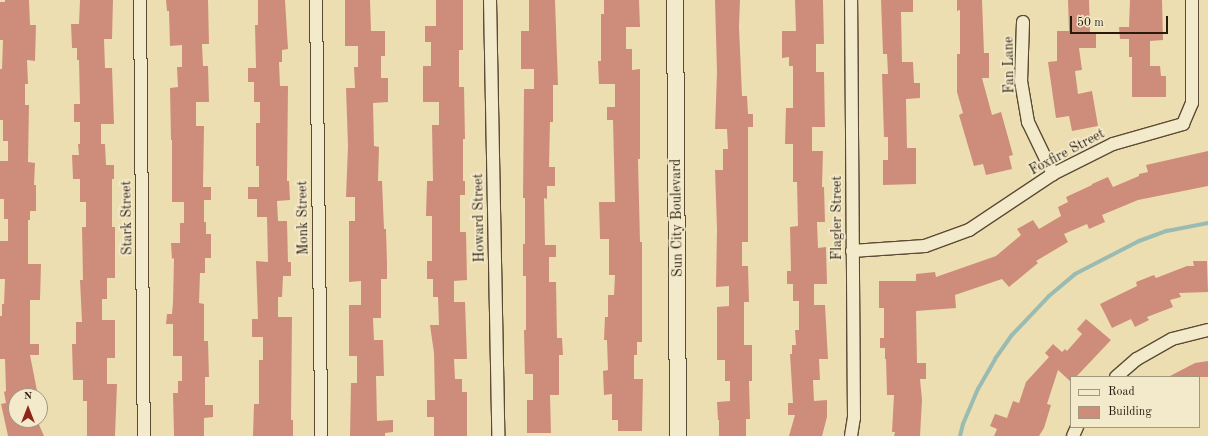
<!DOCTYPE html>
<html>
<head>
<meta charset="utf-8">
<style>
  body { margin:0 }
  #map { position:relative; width:1208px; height:436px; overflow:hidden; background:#eddeb1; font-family:"Old Standard TT",serif }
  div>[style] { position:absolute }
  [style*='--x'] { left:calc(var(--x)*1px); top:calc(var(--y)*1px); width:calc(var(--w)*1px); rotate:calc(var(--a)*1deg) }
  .stream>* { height:4px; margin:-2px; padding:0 2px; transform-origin:2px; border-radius:2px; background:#9abbb1 }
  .building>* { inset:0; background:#ce8d7b }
  .roads { filter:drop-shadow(1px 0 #5a4b35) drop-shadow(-1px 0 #5a4b35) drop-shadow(0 1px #5a4b35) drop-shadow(0 -1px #5a4b35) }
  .street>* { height:12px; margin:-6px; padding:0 6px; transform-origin:6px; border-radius:6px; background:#f3eacc }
  .secondary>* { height:16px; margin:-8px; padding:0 8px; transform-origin:8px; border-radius:8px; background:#f3eacc }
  span { translate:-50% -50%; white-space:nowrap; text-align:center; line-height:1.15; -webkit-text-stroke:3.5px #f3eacc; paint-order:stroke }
  .street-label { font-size:14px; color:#291a0c }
  .legend { position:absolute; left:1070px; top:376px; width:130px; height:52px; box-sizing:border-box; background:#f3eacc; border:1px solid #a2977f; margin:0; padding:5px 7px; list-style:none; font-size:12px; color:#291a0c }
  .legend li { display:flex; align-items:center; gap:8px; height:20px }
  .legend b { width:20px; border:1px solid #a2977f }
  .north { position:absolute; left:8px; top:388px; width:40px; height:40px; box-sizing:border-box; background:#f3eacc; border:1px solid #a2977f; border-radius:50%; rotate:0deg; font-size:11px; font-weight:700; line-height:16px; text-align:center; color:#291a0c }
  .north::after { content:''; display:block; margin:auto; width:14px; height:18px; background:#8f2418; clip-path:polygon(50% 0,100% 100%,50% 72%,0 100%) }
  .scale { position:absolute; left:1070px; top:16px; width:98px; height:18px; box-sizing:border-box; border:2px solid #291a0c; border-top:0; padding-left:5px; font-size:12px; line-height:14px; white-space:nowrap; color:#291a0c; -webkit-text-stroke:3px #f3eacc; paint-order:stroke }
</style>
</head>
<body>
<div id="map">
  <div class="stream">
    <i style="--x:960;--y:436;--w:12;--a:-76"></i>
    <i style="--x:963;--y:424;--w:38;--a:-67"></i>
    <i style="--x:978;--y:389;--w:34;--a:-60"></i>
    <i style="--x:995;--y:359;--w:29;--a:-55"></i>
    <i style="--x:1012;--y:335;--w:54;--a:-46.5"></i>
    <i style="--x:1049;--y:296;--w:34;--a:-40"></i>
    <i style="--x:1075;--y:274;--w:72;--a:-27.3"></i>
    <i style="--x:1139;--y:241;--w:30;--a:-20"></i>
    <i style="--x:1167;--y:231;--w:42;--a:-11"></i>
  </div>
  <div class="building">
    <i style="clip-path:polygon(5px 0,29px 0,30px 25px,36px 25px,35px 61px,27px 60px,28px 84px,25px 84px,25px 105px,29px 105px,28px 162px,35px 163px,34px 185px,36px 185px,36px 211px,30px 211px,30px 220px,28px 220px,28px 264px,41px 264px,40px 300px,30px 300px,30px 344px,39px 344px,39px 355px,30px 355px,38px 396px,16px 396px,16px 420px,37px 420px,44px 436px,8px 436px,1px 404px,6px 403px,4px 392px,6px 391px,5px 359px,0 359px,0 316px,2px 316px,2px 304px,4px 304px,5px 279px,0 279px,0 241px,8px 241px,8px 219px,4px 219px,4px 199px,0 199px,0 161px,8px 161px,8px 141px,3px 141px,3px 120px,0 120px,0 69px,2px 69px,3px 40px,0 40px,0 2px,5px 2px)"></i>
    <i style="clip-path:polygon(80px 0,113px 0,112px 39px,104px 39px,105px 68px,112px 68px,114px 124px,101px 124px,101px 144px,105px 144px,106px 165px,114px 165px,114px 179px,112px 179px,112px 227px,115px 227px,115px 278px,107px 278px,107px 299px,102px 299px,102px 320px,115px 320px,115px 358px,107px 358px,107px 384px,117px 384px,115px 436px,87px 436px,87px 401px,83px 401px,83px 380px,73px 380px,72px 344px,76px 344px,76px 322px,82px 322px,80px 280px,83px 280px,82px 227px,86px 227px,86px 202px,80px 202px,80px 179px,73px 179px,72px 155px,79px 155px,78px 144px,80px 144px,80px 122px,74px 122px,74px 104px,80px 104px,79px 60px,77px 60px,77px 48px,72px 48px,71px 24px,79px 24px)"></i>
    <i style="clip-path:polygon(166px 0,208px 0,209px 44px,202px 44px,203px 66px,208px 66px,209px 102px,196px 102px,196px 126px,204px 126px,203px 187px,211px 187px,211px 200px,204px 200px,204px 222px,206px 222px,206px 234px,211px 234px,211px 258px,205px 258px,205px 273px,200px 273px,199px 303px,204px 304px,204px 341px,208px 341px,209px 377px,205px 377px,205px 405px,213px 405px,213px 417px,204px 418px,204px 436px,174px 436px,173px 393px,178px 393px,178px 381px,182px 381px,182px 356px,173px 356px,173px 324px,166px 324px,167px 314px,172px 314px,173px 303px,174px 258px,172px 259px,171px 243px,180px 243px,180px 223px,184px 223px,184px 202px,172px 202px,172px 140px,171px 140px,170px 88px,178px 87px,177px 67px,182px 67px,182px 45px,170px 46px,169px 11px,167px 11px)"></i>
    <i style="clip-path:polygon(258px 0,285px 0,288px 49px,282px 50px,282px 62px,279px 62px,280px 86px,288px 86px,287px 181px,289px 181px,290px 200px,277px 201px,278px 221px,287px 221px,288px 262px,291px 262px,291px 276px,283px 276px,282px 297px,278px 297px,278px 317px,292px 317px,291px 420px,293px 420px,293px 436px,253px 436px,254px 404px,259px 404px,259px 360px,263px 360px,263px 337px,252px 337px,252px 319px,258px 319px,256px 261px,268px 262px,267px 217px,257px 217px,257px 199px,248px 199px,248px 187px,259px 187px,259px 166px,256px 166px,256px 123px,260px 123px,260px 102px,254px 102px,254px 82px,248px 82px,248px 68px,256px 68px,255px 25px,258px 25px)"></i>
    <i style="clip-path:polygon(345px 0,370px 0,371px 31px,385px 31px,385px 56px,381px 56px,381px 78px,388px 78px,388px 102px,373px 103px,374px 146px,379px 147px,378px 181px,382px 181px,384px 229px,386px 229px,387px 263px,387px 279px,381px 279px,381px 318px,373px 318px,374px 340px,383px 340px,384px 376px,376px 376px,377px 421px,393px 420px,393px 432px,385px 433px,385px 436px,350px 436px,351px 383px,357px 383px,357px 356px,349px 356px,349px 305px,361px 305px,361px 281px,349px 282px,349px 221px,355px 221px,355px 197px,346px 197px,348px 146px,346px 88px,355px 88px,354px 67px,358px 67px,358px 46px,345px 46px)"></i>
    <i style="clip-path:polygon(436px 0,463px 0,463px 50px,459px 50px,459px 87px,464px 87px,465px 139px,463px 139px,463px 181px,465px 181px,465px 195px,460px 195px,460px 232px,466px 232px,467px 280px,454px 281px,454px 302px,465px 302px,467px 359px,454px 359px,455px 379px,462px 379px,462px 392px,467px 392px,467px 436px,434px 436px,434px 417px,427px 417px,427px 400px,435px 400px,434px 353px,430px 325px,439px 325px,438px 297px,433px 297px,433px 279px,427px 279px,427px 261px,432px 261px,432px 216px,426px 216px,427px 181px,433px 181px,432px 125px,439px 125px,439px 102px,423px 102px,423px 66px,431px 66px,431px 42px,425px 42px,425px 26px,436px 26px)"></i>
    <i style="clip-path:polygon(529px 0,555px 0,558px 85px,553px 85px,553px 122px,550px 122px,549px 167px,555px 167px,555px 186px,547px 186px,547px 199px,544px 198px,545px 245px,556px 245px,556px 257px,549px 257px,549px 282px,556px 282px,557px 338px,562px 338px,563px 355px,559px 355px,559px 395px,550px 395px,551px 433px,527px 433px,527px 400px,533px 400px,533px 374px,525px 374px,524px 330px,526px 330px,526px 276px,523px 276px,523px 244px,525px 244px,525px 198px,523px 198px,524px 89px,534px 89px,534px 69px,521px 69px,521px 31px,529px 31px)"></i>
    <i style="clip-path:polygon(604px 0,639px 0,640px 27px,626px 27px,626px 49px,632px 49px,632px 70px,640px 69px,640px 159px,638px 159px,640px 242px,642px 242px,642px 342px,637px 342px,637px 355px,634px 355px,634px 379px,643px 379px,642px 431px,618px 431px,618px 420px,612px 420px,612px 394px,604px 395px,603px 371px,608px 370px,607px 340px,604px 340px,605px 317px,608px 317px,608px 295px,614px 295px,615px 275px,609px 275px,609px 239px,600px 239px,599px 202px,615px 202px,613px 120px,607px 120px,607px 107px,615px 107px,615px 84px,599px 84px,598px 61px,601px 61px,601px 14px,604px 14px)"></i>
    <i style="clip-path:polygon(715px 0,740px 0,739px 27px,742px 96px,747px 96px,748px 114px,753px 114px,753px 127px,748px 127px,748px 242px,742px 242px,742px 266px,748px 266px,749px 302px,744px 302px,744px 345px,752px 345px,752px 381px,749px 381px,750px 419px,746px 419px,746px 436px,719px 436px,719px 420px,718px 420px,717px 402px,730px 401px,730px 381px,725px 381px,725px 360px,717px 360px,717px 307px,729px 306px,729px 286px,716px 287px,717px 229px,715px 170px,723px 170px,723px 149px,728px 149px,727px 129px,715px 129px,717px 72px)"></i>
    <i style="clip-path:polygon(795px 0,823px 0,824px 44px,816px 44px,816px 72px,824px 72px,825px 127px,812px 127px,812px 151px,823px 151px,822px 187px,824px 187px,825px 222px,817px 222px,818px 248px,826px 247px,827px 284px,814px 284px,814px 305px,825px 305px,828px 359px,819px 359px,820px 380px,813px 380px,814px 401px,827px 400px,827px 417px,822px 436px,789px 436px,795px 415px,788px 415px,788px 403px,793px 403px,790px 354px,792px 354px,792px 345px,796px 345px,795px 330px,799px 330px,799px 301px,793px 301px,793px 284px,787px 284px,787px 271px,791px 271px,790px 227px,798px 226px,797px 182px,793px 182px,793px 144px,785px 144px,786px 108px,793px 108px,793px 66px,789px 66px,789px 57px,782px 58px,782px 31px,796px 31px)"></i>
    <i style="clip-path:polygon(881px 0,913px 0,913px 12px,901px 12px,902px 62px,913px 62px,914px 83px,920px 83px,920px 98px,906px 99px,907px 148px,916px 148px,916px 184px,883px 185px,883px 160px,888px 160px,888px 137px,884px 137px,882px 74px,888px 74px,887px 54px,883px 54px)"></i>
    <i style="clip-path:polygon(957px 0,982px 0,984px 53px,989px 53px,989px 78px,982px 78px,992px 115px,1001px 112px,1013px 155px,1009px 156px,1012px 169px,986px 175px,983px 164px,974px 166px,959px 115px,963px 113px,957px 92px,957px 54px,960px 54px,960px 10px,957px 11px)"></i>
    <i style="clip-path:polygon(1068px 0,1089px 0,1090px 32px,1096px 32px,1096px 48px,1079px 48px,1082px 70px,1075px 71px,1078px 94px,1092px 91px,1098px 126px,1072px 131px,1069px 116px,1056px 118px,1048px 62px,1057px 61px,1057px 31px,1069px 31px)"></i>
    <i style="clip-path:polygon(1130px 0,1162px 0,1163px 40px,1150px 41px,1150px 66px,1160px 66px,1161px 76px,1166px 76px,1166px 97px,1132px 97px,1132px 57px,1129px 57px,1129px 39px,1120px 39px,1119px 27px,1129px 27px)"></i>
    <i style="clip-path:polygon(1208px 151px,1208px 186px,1138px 200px,1102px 215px,1105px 222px,1089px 229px,1087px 224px,1064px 234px,1068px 242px,1036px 261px,1038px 263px,1009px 287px,1002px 279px,955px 295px,956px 308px,916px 311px,917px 363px,926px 363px,926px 379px,920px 379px,922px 400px,920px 436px,894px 436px,895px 432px,892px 432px,894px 395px,887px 395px,886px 359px,885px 359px,885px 348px,880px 348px,880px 338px,884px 338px,884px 308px,879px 308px,879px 281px,916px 281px,916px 274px,935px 272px,936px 277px,996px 256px,1021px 235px,1017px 229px,1033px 220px,1039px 229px,1061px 216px,1058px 207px,1068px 202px,1066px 197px,1092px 185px,1092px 184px,1108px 177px,1113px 187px,1139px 176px,1139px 174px,1148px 172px,1146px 165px)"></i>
    <i style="clip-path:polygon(1193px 261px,1207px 261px,1208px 292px,1179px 293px,1181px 297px,1170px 300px,1173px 307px,1147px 317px,1149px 320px,1135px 327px,1131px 319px,1112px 328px,1100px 304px,1137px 286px,1136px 282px,1154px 275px,1156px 278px,1187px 266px,1194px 266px)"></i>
    <i style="clip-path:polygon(1086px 319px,1111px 340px,1076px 377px,1071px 377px,1071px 382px,1058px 370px,1047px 404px,1051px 405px,1044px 428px,1039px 436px,994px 436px,997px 429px,990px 426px,995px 414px,1007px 418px,1013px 401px,1019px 403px,1026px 382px,1049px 357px,1045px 353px,1053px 344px,1062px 352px,1065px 349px,1067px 351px,1082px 334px,1077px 329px)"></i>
    <i style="clip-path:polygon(1208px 361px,1208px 377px,1168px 377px,1195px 363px)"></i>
  </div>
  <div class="roads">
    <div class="street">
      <i style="--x:140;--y:0;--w:436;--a:89.5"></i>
      <i style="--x:316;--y:0;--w:436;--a:89.3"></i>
      <i style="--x:490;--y:0;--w:436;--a:88.9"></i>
      <i style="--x:1023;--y:22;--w:59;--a:91.9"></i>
      <i style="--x:1021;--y:81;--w:42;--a:80.3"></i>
      <i style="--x:1028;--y:122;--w:58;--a:64.3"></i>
      <i style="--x:852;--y:251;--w:73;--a:-3.9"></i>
      <i style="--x:925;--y:246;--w:47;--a:-20"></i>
      <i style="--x:969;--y:230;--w:101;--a:-33.7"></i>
      <i style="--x:1053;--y:174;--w:67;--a:-26.6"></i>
      <i style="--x:1113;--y:144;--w:73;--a:-15.9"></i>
      <i style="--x:1183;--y:124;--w:23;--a:-67"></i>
      <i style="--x:1192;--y:103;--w:103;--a:-90"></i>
      <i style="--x:1116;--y:377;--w:28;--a:-41"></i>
      <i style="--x:1137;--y:359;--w:40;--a:-29.7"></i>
      <i style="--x:1172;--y:339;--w:37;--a:-14"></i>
      <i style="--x:851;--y:436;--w:18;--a:-81"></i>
      <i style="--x:854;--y:418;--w:418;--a:-90.4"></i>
      <i style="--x:1073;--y:436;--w:10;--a:-66"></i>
    </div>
    <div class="secondary">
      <i style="--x:675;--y:0;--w:436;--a:89.6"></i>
    </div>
  </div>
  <div class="street-label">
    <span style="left:1009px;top:65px;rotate:-91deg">Fan Lane</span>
    <span style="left:1067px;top:152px;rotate:-28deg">Foxfire Street</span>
    <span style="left:127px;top:218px;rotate:-91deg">Stark Street</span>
    <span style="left:303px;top:218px;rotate:-91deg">Monk Street</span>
    <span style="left:479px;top:218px;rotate:-91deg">Howard Street</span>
    <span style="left:677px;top:218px;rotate:-91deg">Sun City Boulevard</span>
    <span style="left:837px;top:218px;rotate:-90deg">Flagler Street</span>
  </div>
  <ul class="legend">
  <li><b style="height:5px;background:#f3eacc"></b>Road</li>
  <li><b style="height:11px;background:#ce8d7b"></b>Building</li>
  </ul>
  <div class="north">N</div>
  <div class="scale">50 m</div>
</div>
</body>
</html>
